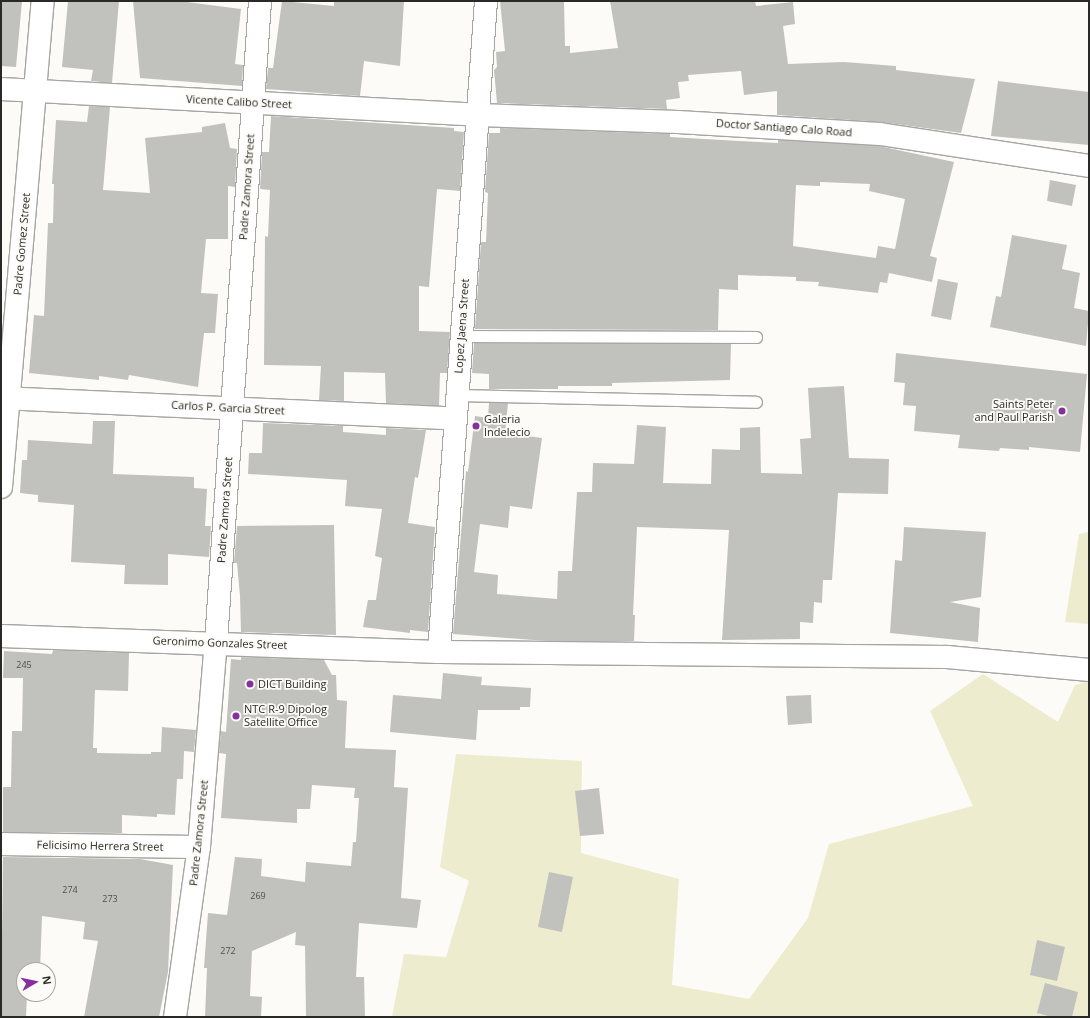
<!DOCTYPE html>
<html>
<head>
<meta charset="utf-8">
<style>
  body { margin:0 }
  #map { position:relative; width:1090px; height:1018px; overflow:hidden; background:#fcfbf7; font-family:"Open Sans",sans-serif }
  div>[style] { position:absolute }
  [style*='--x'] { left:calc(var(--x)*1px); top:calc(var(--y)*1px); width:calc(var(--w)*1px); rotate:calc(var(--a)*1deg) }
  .green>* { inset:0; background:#eeecce }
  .building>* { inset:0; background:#c1c1bd }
  .roads { filter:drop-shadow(1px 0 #a5a5a1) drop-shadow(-1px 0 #a5a5a1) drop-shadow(0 1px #a5a5a1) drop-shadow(0 -1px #a5a5a1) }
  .service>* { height:11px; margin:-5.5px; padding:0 5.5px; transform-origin:5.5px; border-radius:5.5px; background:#fff }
  .minor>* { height:22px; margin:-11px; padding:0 11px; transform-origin:11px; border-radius:11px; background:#fff }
  .dots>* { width:11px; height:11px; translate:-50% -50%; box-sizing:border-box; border:2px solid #fcfbf7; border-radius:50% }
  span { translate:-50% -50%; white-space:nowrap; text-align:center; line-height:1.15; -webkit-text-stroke:3.5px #fcfbf7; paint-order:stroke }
  .number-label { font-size:9px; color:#4f4f4c }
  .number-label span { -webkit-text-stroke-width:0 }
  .street-label { font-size:11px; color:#292927 }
  .poi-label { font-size:11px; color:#292927 }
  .right { translate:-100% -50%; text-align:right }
  .left { translate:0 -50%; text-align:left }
  .frame { position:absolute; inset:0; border:2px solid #292927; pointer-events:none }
  .north { position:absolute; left:16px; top:962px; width:40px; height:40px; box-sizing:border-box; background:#fcfbf7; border:1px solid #a8a7a4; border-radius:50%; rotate:81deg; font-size:11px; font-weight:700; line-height:16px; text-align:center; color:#292927 }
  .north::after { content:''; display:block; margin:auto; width:14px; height:18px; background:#84309f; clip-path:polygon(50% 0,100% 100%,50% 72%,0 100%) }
</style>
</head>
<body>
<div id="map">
  <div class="green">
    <i style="clip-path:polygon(1089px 532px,1089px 624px,1065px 622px,1079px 534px)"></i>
    <i style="clip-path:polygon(983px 674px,1058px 722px,1075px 685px,1089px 681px,1089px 1017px,392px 1017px,404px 954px,446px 957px,469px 881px,440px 867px,456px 754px,582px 761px,581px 853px,679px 879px,672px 985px,749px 999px,808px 918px,829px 844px,973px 806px,930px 711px)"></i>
  </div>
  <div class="building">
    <i style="clip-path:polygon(1px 1px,22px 1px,16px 67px,1px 66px)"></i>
    <i style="clip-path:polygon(68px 1px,119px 1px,112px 83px,91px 81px,93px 70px,62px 67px)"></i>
    <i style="clip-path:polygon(133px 1px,179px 1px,241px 9px,235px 64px,243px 65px,242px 86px,140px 78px)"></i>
    <i style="clip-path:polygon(282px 1px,334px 6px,334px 1px,404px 1px,400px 66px,364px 61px,360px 96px,266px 89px,268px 68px,273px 68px)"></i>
    <i style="clip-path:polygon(500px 1px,564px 1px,565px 46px,570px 46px,570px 53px,618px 48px,610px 1px,755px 1px,756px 6px,793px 2px,795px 24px,783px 26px,788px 64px,844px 62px,896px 66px,896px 70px,975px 79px,961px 133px,881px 122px,777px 115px,777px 91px,744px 95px,741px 71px,688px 75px,689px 81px,678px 82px,680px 98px,666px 100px,667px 109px,497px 103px,494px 70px,497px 67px,496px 52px,505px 51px)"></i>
    <i style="clip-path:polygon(998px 81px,1089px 92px,1089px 145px,991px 136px)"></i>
    <i style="clip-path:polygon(89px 106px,110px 107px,103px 190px,150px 193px,145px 138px,202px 132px,202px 127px,225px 123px,230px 148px,237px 149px,235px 187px,228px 186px,228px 239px,206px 239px,201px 293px,218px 294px,215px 333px,204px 333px,198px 387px,129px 375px,128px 380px,99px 376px,99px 380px,29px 373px,34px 315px,44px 316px,48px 223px,53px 223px,54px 184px,52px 184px,56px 120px,87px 122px)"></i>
    <i style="clip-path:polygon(271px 116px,454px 128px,454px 131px,464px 132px,460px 191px,437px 189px,429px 287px,419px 286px,419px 331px,450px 332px,447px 373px,440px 373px,439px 406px,386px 403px,385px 373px,344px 372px,344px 401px,319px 400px,321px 366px,264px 365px,265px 236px,268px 237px,270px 190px,260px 189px,262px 152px,269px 152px)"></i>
    <i style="clip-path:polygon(evenodd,500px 128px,670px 134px,670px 137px,739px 141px,778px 143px,778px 140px,879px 146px,954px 162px,930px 256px,937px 258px,932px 282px,889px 273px,887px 283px,880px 282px,878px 293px,818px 286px,819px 282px,796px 281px,796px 277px,738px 275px,738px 290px,719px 289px,718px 330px,475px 329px,481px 242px,486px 242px,488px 193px,485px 192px,489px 133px,500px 133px,500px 128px,820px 182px,870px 184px,869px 191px,905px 199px,895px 249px,878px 246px,876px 258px,793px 246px,796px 185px,820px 186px,820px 182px)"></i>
    <i style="clip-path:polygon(1050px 180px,1076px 185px,1072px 206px,1047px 201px)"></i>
    <i style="clip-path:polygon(1012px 235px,1067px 245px,1062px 269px,1080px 273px,1074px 308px,1089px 311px,1086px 346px,990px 327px,996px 296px,1001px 297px)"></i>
    <i style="clip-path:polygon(938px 279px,958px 283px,951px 320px,931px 316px)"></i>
    <i style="clip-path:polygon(474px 343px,731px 344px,730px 380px,612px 383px,612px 386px,558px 386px,558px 389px,489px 389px,489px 374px,472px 373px)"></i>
    <i style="clip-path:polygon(896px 353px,1087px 374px,1080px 452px,1029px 447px,1029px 450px,1000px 448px,999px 451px,958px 448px,960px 435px,914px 431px,916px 406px,903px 405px,905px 383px,894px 382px)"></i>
    <i style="clip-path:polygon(844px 386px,849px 458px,889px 459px,888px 494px,838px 493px,832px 580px,823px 580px,822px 603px,814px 602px,813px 623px,800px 622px,800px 639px,722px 640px,729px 530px,637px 527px,633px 615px,635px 615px,634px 641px,547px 641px,453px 634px,466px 471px,468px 472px,475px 416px,488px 418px,489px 403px,508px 403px,505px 433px,542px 438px,532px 509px,510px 506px,508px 528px,480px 524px,474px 572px,498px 575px,497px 594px,557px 599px,558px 571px,572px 571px,577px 492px,592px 492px,593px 463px,634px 464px,637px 425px,666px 427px,663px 483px,711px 484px,712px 449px,740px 450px,740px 428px,760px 427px,761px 473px,802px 474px,800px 439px,811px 438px,808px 388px)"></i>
    <i style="clip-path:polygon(93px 421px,115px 421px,113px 474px,194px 477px,194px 488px,207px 489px,205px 526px,211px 526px,209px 557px,168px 554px,168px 585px,124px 584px,125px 565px,71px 562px,74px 505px,38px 502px,38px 495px,20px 493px,22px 460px,27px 460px,28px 440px,92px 444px)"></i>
    <i style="clip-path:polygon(263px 423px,343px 426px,343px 432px,386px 435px,386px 428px,426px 430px,418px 478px,415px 477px,408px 523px,435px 527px,428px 632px,410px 630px,410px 633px,363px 627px,368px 600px,376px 600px,382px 558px,375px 556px,382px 509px,345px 506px,347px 480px,248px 474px,249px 453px,262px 453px)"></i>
    <i style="clip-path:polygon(334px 525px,336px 635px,241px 632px,240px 596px,237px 563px,234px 563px,237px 526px)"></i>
    <i style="clip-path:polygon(904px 527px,986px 532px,981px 597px,950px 602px,980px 608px,978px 642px,890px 633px,895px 560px,902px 561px)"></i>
    <i style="clip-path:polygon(53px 650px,129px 653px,128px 691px,95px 690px,93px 748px,97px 748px,97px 753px,151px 754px,151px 752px,161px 752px,162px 727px,196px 730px,194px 752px,184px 751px,183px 779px,177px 779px,175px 815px,157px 814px,157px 817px,122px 815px,122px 833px,3px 832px,3px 787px,11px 787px,12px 731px,22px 731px,23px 678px,3px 678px,4px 651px,52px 654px)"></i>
    <i style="clip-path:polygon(241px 657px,324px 660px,332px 675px,336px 675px,337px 700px,347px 701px,345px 748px,396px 750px,394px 787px,408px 788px,401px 898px,421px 900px,417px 928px,359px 923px,356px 977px,364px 977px,365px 1017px,306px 1017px,305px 946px,295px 945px,296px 932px,252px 951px,250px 996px,262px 997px,261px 1017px,205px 1017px,207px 968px,204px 968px,208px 913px,227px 915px,235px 857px,262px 859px,261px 876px,305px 882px,306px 862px,351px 866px,353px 842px,356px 842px,359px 798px,354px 798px,355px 788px,312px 785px,310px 809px,297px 809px,297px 823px,221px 818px,226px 754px,219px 753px,221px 731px,226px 732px,231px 659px,241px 660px)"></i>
    <i style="clip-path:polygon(443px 673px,482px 677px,481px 685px,531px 688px,530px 707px,520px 707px,520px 710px,478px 710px,476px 740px,390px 732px,393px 695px,441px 699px)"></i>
    <i style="clip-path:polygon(811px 695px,812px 723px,788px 725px,786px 696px)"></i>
    <i style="clip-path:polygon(599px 788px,604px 834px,580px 836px,575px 791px)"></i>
    <i style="clip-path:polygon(3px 857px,140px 859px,173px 865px,168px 972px,159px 1017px,84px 1017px,98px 941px,83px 939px,85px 922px,42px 916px,40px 970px,24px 970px,24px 994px,39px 995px,27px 994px,26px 1017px,1px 1017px)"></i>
    <i style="clip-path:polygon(549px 872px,573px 877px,562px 932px,538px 927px)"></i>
    <i style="clip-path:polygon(1037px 940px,1065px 947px,1057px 981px,1030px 975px)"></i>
    <i style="clip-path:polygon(1045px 983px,1078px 992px,1072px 1017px,1052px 1017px,1037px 1013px)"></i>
  </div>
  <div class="roads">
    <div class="service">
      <i style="--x:461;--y:336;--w:295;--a:0.2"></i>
      <i style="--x:457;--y:395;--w:299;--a:1.3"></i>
    </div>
    <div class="minor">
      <i style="--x:1;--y:89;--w:477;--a:3.1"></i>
      <i style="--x:477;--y:115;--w:201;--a:2"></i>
      <i style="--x:678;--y:122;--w:202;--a:3.4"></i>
      <i style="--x:880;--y:134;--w:211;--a:8.7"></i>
      <i style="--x:1;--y:398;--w:454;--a:2.6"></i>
      <i style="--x:1;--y:487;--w:488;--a:-85.1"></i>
      <i style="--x:1;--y:636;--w:438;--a:2.1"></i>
      <i style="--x:439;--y:652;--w:508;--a:0.56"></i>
      <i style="--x:947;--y:657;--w:143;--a:5.2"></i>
      <i style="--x:439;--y:652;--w:653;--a:-85.87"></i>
      <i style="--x:1;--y:844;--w:198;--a:0.9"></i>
      <i style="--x:175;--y:1017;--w:172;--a:-82"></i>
      <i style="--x:199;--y:847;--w:206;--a:-85.3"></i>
      <i style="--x:216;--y:642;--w:643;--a:-86.07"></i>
    </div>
  </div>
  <div class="dots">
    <i style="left:1062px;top:411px;background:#84309f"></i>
    <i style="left:476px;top:426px;background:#84309f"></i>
    <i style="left:250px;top:684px;background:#84309f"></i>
    <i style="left:236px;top:716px;background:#84309f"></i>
  </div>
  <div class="number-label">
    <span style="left:24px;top:665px">245</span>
    <span style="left:70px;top:890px">274</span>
    <span style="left:258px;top:896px">269</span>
    <span style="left:110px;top:899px">273</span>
    <span style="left:228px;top:951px">272</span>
  </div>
  <div class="street-label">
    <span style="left:239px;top:102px;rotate:3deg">Vicente Calibo Street</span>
    <span style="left:784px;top:128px;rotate:4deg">Doctor Santiago Calo Road</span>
    <span style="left:247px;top:187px;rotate:-86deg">Padre Zamora Street</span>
    <span style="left:22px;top:244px;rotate:-85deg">Padre Gomez Street</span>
    <span style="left:462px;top:326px;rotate:-86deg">Lopez Jaena Street</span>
    <span style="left:228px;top:408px;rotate:3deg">Carlos P. Garcia Street</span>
    <span style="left:225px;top:510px;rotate:-86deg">Padre Zamora Street</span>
    <span style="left:220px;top:643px;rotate:2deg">Geronimo Gonzales Street</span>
    <span style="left:199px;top:833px;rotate:-84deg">Padre Zamora Street</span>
    <span style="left:100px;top:846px;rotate:1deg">Felicisimo Herrera Street</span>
  </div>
  <div class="poi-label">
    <span class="right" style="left:1054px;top:411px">Saints Peter<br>and Paul Parish</span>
    <span class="left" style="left:484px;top:426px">Galeria<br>Indelecio</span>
    <span class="left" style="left:258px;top:684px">DICT Building</span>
    <span class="left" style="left:244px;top:716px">NTC R-9 Dipolog<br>Satellite Office</span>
  </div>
  <div class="frame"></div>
  <div class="north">N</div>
</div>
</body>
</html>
